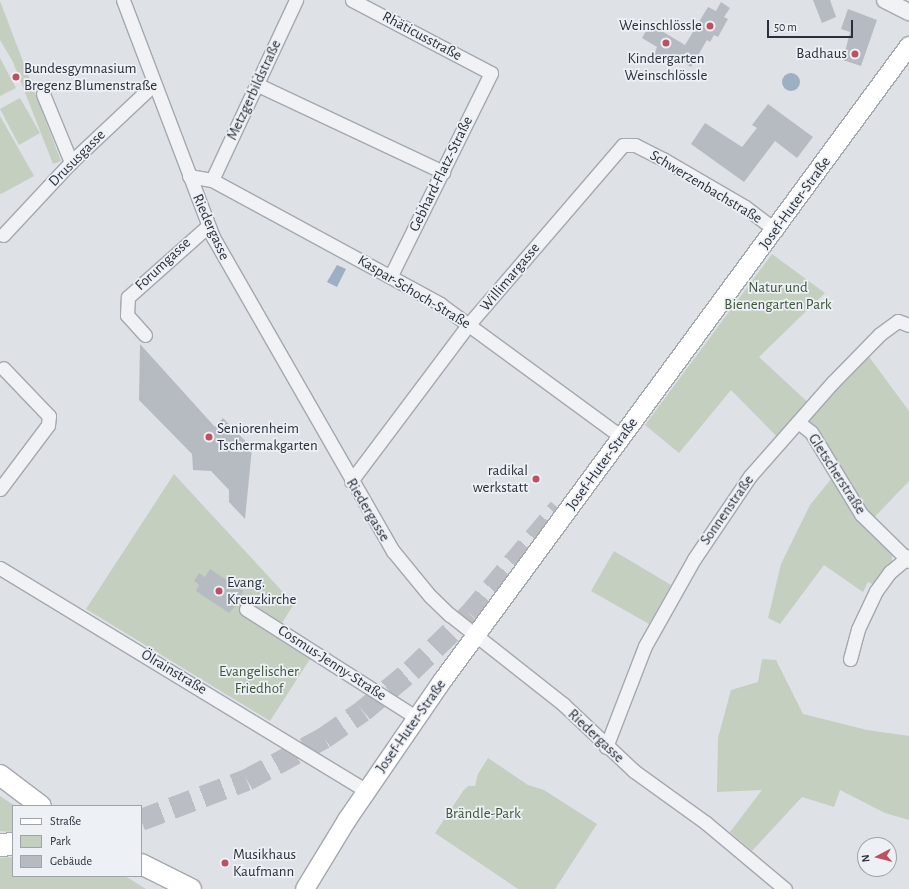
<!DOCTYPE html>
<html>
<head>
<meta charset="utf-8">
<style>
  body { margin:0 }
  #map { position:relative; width:909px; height:889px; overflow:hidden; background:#dee1e6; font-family:"Alegreya Sans",sans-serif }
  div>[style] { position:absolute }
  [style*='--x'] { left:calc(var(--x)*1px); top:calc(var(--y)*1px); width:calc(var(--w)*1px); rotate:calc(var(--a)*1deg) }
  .green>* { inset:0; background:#c4cfc0 }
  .water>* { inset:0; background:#9dafc2 }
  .round { border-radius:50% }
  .building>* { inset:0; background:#b6bbc2 }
  .motorway-tunnel>* { height:22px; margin-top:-11px; transform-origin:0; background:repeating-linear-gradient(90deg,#babec4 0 22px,transparent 0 33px) }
  .roads { filter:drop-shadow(1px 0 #a4a8af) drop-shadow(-1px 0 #a4a8af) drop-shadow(0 1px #a4a8af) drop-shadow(0 -1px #a4a8af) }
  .minor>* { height:13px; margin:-6.5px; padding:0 6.5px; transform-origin:6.5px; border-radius:6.5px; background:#f0f2f5 }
  .tertiary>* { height:16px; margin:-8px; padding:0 8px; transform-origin:8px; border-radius:8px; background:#f0f2f5 }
  .secondary>* { height:18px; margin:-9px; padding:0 9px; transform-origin:9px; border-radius:9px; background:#fff }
  .primary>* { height:20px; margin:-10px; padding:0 10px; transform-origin:10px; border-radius:10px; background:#fff }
  .motorway>* { height:22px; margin:-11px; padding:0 11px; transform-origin:11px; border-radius:11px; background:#fff }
  .dots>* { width:11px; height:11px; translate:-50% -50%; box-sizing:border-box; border:2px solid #edf0f4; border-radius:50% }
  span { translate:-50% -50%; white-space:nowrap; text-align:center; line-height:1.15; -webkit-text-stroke:3.5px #edf0f4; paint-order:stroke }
  .poi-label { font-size:15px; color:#29303b }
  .right { translate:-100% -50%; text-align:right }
  .left { translate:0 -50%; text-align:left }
  .street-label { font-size:15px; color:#29303b }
  .park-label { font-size:15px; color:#3d5538 }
  .legend { position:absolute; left:12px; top:805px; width:130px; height:72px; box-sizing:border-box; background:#edf0f4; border:1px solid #9fa3aa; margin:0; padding:5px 7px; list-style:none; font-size:12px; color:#29303b }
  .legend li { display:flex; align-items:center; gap:8px; height:20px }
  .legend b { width:20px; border:1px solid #9fa3aa }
  .north { position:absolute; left:857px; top:837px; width:40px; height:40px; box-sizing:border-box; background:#edf0f4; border:1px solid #9fa3aa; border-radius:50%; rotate:263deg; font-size:11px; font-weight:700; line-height:16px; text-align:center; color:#29303b }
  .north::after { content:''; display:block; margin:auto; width:14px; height:18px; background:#be5060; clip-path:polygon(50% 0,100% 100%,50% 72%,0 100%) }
  .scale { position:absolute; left:767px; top:20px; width:86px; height:18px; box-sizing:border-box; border:2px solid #29303b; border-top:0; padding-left:5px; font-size:12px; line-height:14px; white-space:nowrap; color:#29303b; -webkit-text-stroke:3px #edf0f4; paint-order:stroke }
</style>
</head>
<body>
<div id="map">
  <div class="green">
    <i style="clip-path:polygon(0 1px,61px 161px,53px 164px,13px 62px,0 40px)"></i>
    <i style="clip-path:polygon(0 58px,16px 88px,0 96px)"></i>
    <i style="clip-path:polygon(20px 98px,40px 133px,19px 145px,0 109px)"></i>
    <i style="clip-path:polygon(0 116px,34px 176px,1px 194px,0 193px)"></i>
    <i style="clip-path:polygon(772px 254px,825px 293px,759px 357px,813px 407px,867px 354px,909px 411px,909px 481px,866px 526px,892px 552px,892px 562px,874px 585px,868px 582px,863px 592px,824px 565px,780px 624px,768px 618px,781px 564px,810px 505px,832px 478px,808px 437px,797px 431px,784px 444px,731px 390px,679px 453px,645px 425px)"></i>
    <i style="clip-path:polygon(174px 474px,294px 604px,274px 636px,310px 659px,270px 721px,86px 609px)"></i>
    <i style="clip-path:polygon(614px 551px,671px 585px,649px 624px,591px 591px)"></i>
    <i style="clip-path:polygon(762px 659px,776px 660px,803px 714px,867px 730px,909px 736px,909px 820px,885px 813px,840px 790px,834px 807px,802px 797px,752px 851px,730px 832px,762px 790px,717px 792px,718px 738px,731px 690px,758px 682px)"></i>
    <i style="clip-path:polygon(488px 758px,528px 785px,544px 790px,597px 824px,555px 889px,518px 889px,435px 833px,463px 791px,468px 786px,475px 786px,478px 774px)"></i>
    <i style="clip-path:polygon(0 796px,15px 806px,13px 832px,0 831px)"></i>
    <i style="clip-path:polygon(13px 857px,13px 876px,125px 876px,146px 889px,0 889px,0 858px)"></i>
  </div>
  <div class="water">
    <i class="round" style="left:782px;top:73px;width:18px;height:18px"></i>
    <i style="clip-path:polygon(337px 265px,346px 269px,337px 287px,327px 282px)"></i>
  </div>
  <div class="building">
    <i style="clip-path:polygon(813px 0,830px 0,836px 17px,822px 23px)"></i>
    <i style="clip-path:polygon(721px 2px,730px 8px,724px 17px,728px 19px,718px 37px,714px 35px,710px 42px,707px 40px,691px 67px,677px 58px,673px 65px,654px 54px,657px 47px,642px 38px,650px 24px,685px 45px,708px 7px,716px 11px)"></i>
    <i style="clip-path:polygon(848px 9px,877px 20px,861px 66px,843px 60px,850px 32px,841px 29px)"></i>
    <i style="clip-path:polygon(768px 104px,813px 137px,797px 158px,775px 141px,744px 182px,691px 144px,705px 123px,742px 147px,757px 128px,752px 125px)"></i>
    <i style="clip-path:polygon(140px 344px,215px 427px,223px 418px,252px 448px,245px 519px,229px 502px,229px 490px,211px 471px,193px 470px,192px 454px,139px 400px)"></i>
    <i style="clip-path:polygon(210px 569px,243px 591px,239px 602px,229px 613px,196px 591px,199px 585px,194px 581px,199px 573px,205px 577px)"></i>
  </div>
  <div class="motorway-tunnel">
    <i style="--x:141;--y:820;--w:113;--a:-20.7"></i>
    <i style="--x:247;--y:780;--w:88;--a:-28.6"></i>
    <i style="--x:324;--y:738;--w:47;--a:-34.7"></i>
    <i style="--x:363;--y:711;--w:62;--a:-39.8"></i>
    <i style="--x:411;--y:671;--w:82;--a:-44"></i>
    <i style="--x:470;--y:614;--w:138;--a:-49.7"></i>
  </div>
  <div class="roads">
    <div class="minor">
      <i style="--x:123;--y:0;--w:254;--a:69.2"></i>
      <i style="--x:213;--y:237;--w:362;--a:60.2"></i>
      <i style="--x:393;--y:551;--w:58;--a:50.6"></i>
      <i style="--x:430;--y:596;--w:28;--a:44"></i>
      <i style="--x:450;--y:615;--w:144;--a:38.2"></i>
      <i style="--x:563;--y:704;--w:98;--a:43.3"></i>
      <i style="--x:634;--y:771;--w:89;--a:35.8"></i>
      <i style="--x:706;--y:823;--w:103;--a:39.9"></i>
      <i style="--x:352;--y:0;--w:157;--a:27.7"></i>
      <i style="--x:491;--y:73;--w:225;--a:116.3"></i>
      <i style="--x:256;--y:84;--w:207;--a:25.2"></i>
      <i style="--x:43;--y:94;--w:74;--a:67.6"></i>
      <i style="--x:189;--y:176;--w:23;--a:10"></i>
      <i style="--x:212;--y:180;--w:260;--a:28.5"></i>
      <i style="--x:440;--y:304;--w:225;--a:36.2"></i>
      <i style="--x:212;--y:180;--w:199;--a:-65"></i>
      <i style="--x:3;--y:235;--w:100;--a:-47"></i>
      <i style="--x:71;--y:162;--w:114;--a:-43.2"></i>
      <i style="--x:145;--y:335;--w:27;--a:-132"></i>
      <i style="--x:127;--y:315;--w:18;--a:-87"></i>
      <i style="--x:128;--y:297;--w:107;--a:-41.6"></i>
      <i style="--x:798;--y:422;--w:16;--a:38"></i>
      <i style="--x:811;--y:432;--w:96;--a:58.6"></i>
      <i style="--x:861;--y:514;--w:67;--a:44.4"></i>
      <i style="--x:351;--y:481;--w:196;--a:-53.1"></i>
      <i style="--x:469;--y:324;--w:236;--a:-49.3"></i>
      <i style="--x:623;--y:145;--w:12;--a:0"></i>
      <i style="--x:635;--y:145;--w:31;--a:27"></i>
      <i style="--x:663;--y:159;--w:95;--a:30.3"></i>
      <i style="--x:745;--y:207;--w:39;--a:37"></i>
      <i style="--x:0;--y:489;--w:80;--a:-53.1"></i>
      <i style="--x:48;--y:425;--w:9;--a:-84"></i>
      <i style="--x:49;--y:416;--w:66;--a:-133.8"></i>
      <i style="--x:0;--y:568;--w:429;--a:31.3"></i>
      <i style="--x:246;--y:609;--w:203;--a:32.5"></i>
      <i style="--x:850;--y:659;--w:31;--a:-75"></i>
      <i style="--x:858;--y:629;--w:42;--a:-64.7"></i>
      <i style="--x:876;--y:591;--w:24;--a:-54"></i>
      <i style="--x:890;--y:572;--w:25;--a:-40"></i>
      <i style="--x:606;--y:747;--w:108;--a:-68.9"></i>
      <i style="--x:645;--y:646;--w:100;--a:-60.6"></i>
      <i style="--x:694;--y:559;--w:100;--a:-56"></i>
      <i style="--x:750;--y:476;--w:125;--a:-48.6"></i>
      <i style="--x:833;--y:382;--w:67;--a:-45.6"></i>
      <i style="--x:880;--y:334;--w:22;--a:-36"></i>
      <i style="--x:898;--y:321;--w:12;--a:20"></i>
    </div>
    <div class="tertiary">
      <i style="--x:885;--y:0;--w:27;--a:27"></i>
    </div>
    <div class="secondary">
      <i style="--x:305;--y:889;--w:81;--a:-58.7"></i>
      <i style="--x:347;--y:820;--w:170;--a:-55.6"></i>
      <i style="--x:443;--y:680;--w:787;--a:-53.68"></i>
    </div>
    <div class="primary">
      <i style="--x:0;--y:775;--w:51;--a:37.1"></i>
      <i style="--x:141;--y:864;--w:56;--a:26.6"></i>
    </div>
    <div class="motorway">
      <i style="--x:0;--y:845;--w:13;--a:-4"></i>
    </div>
  </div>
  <div class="dots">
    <i style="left:710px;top:26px;background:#be5060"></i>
    <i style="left:666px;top:43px;background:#be5060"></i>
    <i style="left:855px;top:54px;background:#be5060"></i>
    <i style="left:16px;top:77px;background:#be5060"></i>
    <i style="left:209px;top:437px;background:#be5060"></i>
    <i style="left:536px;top:479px;background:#be5060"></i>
    <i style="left:219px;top:591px;background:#be5060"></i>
    <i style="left:225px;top:863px;background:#be5060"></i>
  </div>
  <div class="poi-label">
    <span class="right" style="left:702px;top:26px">Weinschlössle</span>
    <span class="right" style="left:847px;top:54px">Badhaus</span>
    <span style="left:666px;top:67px">Kindergarten<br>Weinschlössle</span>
    <span class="left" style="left:24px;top:77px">Bundesgymnasium<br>Bregenz Blumenstraße</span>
    <span class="left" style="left:217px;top:437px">Seniorenheim<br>Tschermakgarten</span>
    <span class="right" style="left:528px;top:479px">radikal<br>werkstatt</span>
    <span class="left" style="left:227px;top:591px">Evang.<br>Kreuzkirche</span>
    <span class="left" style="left:233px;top:863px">Musikhaus<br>Kaufmann</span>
  </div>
  <div class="street-label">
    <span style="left:422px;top:36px;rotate:28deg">Rhäticusstraße</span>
    <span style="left:254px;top:90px;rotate:-65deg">Metzgerbildstraße</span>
    <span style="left:77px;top:158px;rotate:-45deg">Drususgasse</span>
    <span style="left:441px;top:174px;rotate:-64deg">Gebhard-Flatz-Straße</span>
    <span style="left:706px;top:187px;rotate:31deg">Schwerzenbachstraße</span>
    <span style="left:795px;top:203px;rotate:-54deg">Josef-Huter-Straße</span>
    <span style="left:211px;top:227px;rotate:66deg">Riedergasse</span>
    <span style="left:163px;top:264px;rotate:-43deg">Forumgasse</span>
    <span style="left:510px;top:277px;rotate:-50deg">Willimargasse</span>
    <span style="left:414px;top:292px;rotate:31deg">Kaspar-Schoch-Straße</span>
    <span style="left:602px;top:464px;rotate:-54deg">Josef-Huter-Straße</span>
    <span style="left:837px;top:474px;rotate:57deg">Gletscherstraße</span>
    <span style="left:368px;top:510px;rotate:59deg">Riedergasse</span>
    <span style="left:727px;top:510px;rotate:-55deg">Sonnenstraße</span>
    <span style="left:332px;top:663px;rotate:33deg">Cosmus-Jenny-Straße</span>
    <span style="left:174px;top:672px;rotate:31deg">Ölrainstraße</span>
    <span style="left:411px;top:726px;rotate:-55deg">Josef-Huter-Straße</span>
    <span style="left:596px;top:736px;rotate:43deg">Riedergasse</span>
  </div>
  <div class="park-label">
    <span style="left:778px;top:296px">Natur und<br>Bienengarten Park</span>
    <span style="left:259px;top:680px">Evangelischer<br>Friedhof</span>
    <span style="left:483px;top:814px">Brändle-Park</span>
  </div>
  <ul class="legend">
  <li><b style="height:5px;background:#fff"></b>Straße</li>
  <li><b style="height:11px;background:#c4cfc0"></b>Park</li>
  <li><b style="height:11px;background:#b6bbc2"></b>Gebäude</li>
  </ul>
  <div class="north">N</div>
  <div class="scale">50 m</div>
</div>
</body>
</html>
